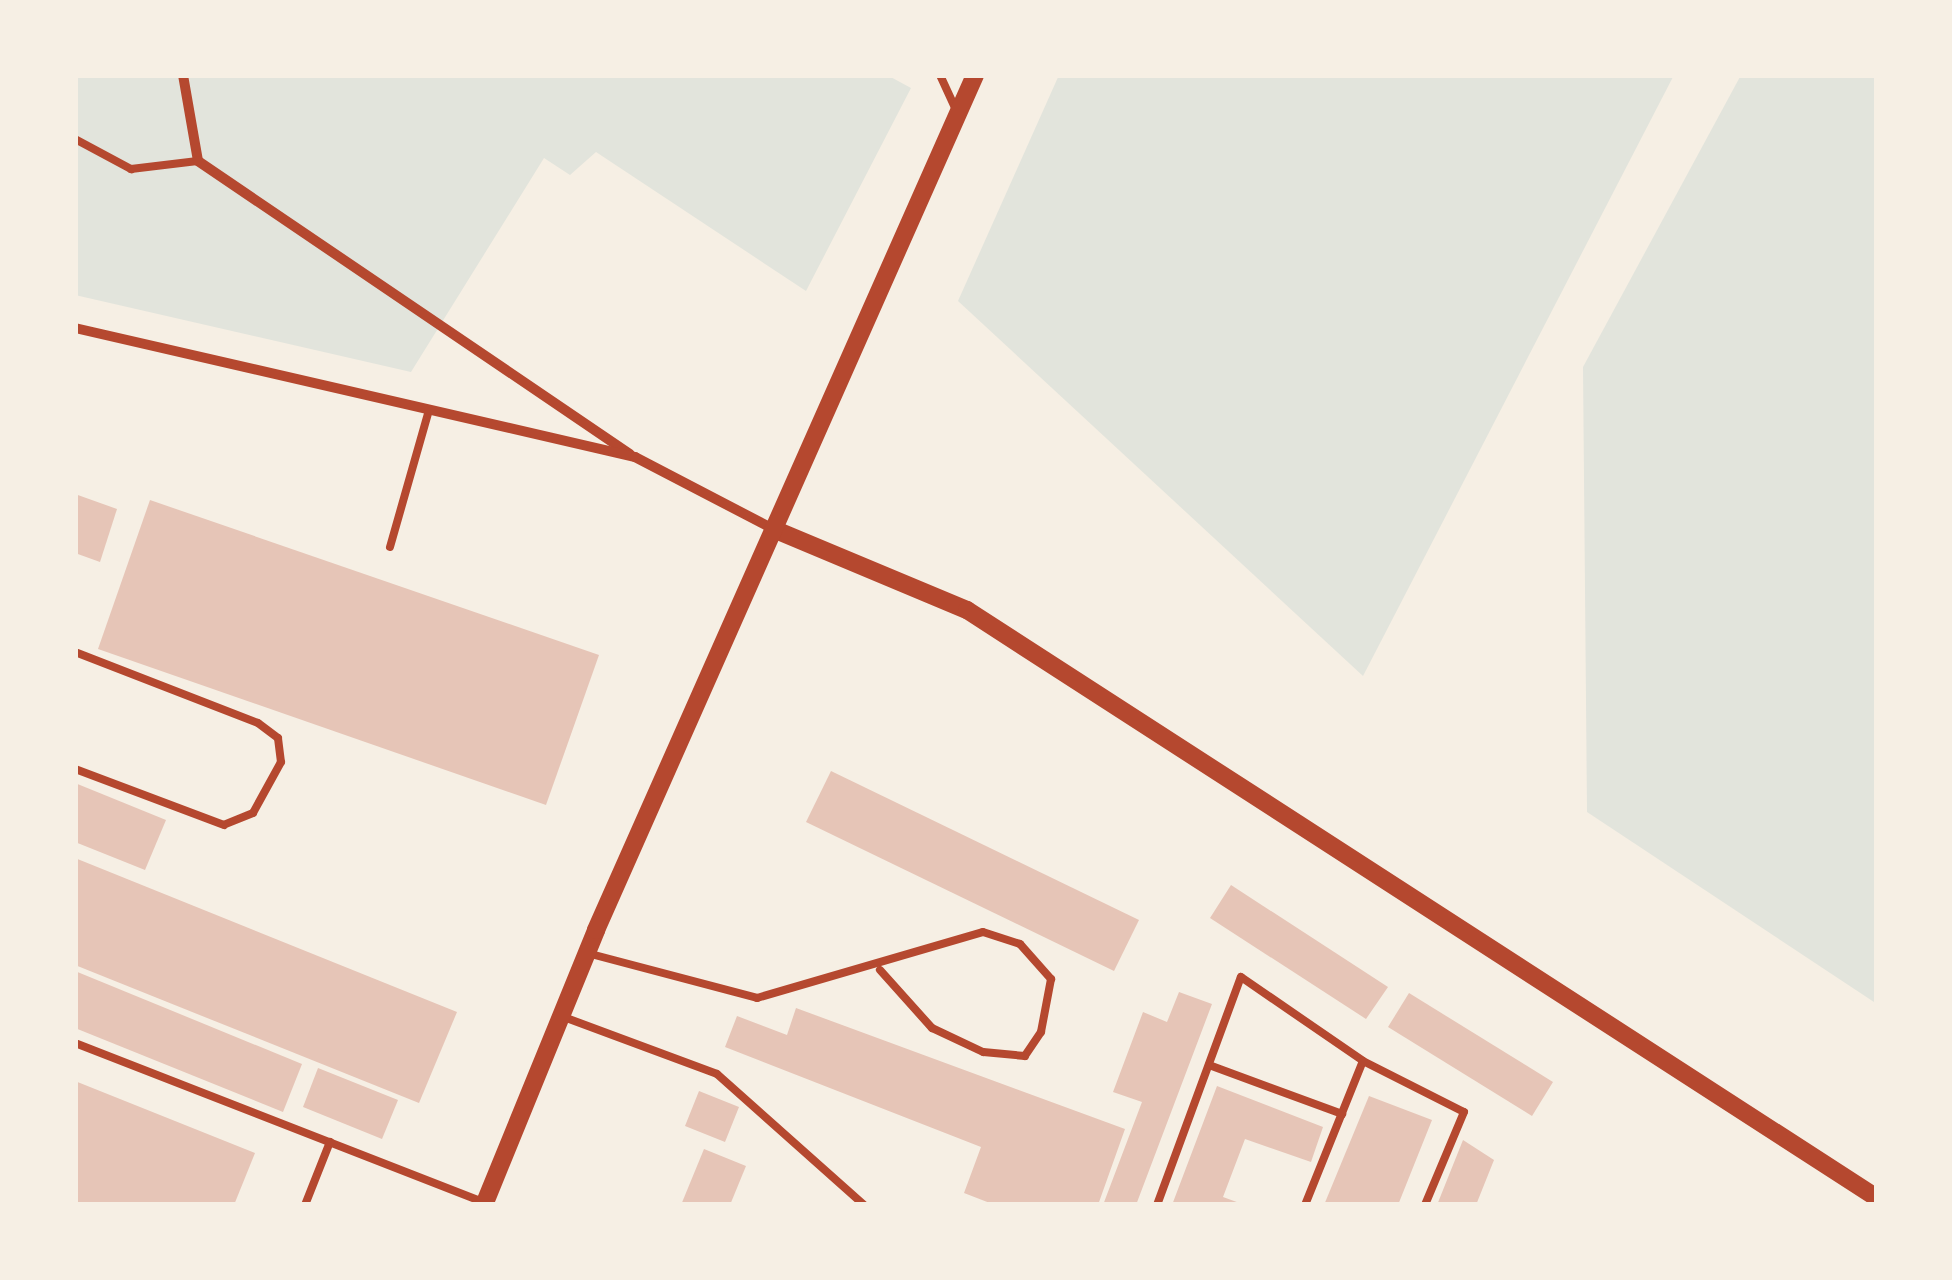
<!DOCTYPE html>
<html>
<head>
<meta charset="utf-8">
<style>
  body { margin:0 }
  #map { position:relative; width:1952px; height:1280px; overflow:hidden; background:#f6efe4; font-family:Barlow,sans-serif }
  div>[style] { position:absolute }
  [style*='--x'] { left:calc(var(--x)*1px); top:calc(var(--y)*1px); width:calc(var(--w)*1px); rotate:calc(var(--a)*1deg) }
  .green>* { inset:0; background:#e2e4dc }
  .building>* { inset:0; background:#e6c5b7 }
  .service>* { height:8px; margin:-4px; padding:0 4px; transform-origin:4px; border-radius:4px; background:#b5482f }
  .minor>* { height:10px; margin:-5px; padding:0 5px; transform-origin:5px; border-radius:5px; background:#b5482f }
  .tertiary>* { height:18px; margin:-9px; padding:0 9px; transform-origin:9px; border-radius:9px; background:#b5482f }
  span { translate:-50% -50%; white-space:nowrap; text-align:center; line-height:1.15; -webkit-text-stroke:8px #f6efe4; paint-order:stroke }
  .frame { position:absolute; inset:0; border:78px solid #f6efe4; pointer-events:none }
</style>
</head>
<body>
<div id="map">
  <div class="green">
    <i style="clip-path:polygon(75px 75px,887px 75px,911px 88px,806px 291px,596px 152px,570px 175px,544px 158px,411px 372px,75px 295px)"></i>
    <i style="clip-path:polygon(1059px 75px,1674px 75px,1363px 676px,958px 301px)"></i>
    <i style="clip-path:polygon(1741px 75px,1877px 75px,1877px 1004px,1587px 812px,1583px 367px)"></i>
  </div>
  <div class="building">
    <i style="clip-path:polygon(75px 494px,117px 509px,100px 562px,75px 553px)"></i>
    <i style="clip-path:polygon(150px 500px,599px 655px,546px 805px,98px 649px)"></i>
    <i style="clip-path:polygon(831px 771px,1139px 920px,1114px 971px,806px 822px)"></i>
    <i style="clip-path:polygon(75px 783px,166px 820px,145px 870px,75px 842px)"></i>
    <i style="clip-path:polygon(75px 858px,457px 1012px,419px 1103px,75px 965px)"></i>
    <i style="clip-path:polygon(1231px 885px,1388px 987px,1366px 1019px,1210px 918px)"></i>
    <i style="clip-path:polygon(75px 971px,302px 1064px,283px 1112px,75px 1028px)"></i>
    <i style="clip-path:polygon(1179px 992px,1212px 1004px,1136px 1205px,1103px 1205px,1142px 1102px,1113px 1092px,1143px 1012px,1167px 1022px)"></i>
    <i style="clip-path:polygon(1409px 993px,1553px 1082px,1532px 1116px,1388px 1027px)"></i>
    <i style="clip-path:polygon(796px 1008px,1125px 1129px,1098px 1205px,995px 1205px,964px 1193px,981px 1147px,725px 1047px,737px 1016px,787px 1035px)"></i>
    <i style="clip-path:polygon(318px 1068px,398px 1100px,382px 1139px,303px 1107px)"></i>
    <i style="clip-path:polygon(75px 1081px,255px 1153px,234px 1205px,75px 1205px)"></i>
    <i style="clip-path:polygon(1217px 1086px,1323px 1127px,1311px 1162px,1245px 1139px,1223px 1197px,1245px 1205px,1172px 1205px)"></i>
    <i style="clip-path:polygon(699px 1091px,739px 1107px,725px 1142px,685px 1126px)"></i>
    <i style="clip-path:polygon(1369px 1096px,1432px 1120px,1398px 1205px,1324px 1205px)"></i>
    <i style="clip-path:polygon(1463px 1140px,1494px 1160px,1476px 1205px,1437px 1205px)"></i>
    <i style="clip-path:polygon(704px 1149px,746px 1166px,730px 1205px,681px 1205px)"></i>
  </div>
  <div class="service">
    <i style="--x:940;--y:75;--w:41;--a:65.3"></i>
    <i style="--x:75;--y:139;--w:64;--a:28.2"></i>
    <i style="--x:131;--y:169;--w:67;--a:-6.8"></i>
    <i style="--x:390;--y:547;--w:142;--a:-74.1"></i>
    <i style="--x:75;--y:652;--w:196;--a:21.2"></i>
    <i style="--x:258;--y:723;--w:25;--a:37"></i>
    <i style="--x:278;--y:738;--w:24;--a:83"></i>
    <i style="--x:281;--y:762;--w:58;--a:118.8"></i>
    <i style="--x:253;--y:813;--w:31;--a:158"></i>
    <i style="--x:224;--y:825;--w:159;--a:-159.4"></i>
    <i style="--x:587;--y:953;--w:176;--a:14.8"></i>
    <i style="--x:757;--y:998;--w:235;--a:-16.3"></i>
    <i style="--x:983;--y:932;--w:39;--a:18"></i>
    <i style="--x:1020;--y:944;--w:47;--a:48.5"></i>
    <i style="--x:1051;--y:979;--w:54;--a:100.7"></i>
    <i style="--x:1041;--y:1032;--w:29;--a:124"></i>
    <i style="--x:1025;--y:1056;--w:42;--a:-174.6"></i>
    <i style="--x:983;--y:1052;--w:56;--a:-154.8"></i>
    <i style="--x:932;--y:1028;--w:78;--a:-131.9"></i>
    <i style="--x:561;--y:1016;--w:166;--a:20.4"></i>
    <i style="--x:717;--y:1074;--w:197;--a:41.7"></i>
    <i style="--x:75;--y:1043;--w:440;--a:21.3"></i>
    <i style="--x:1209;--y:1065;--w:142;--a:20.2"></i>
    <i style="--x:305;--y:1205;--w:68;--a:-68.4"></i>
    <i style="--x:1157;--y:1205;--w:243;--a:-69.8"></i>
    <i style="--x:1241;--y:977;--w:148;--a:34.5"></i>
    <i style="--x:1305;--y:1205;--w:155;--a:-68.1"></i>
    <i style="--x:1363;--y:1061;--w:113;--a:26.8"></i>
    <i style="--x:1464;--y:1112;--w:101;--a:112.8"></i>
  </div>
  <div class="minor">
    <i style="--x:183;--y:75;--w:87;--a:80.1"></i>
    <i style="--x:198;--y:161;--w:522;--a:34.15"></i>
    <i style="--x:75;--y:328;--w:575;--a:12.97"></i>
    <i style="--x:635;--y:457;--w:160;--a:27.5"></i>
  </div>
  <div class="tertiary">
    <i style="--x:778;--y:531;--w:205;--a:22.7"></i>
    <i style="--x:967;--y:610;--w:1083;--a:32.87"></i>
    <i style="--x:484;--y:1205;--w:297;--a:-67.8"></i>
    <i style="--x:596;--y:930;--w:935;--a:-66.09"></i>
  </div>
  <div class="frame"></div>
</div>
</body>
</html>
